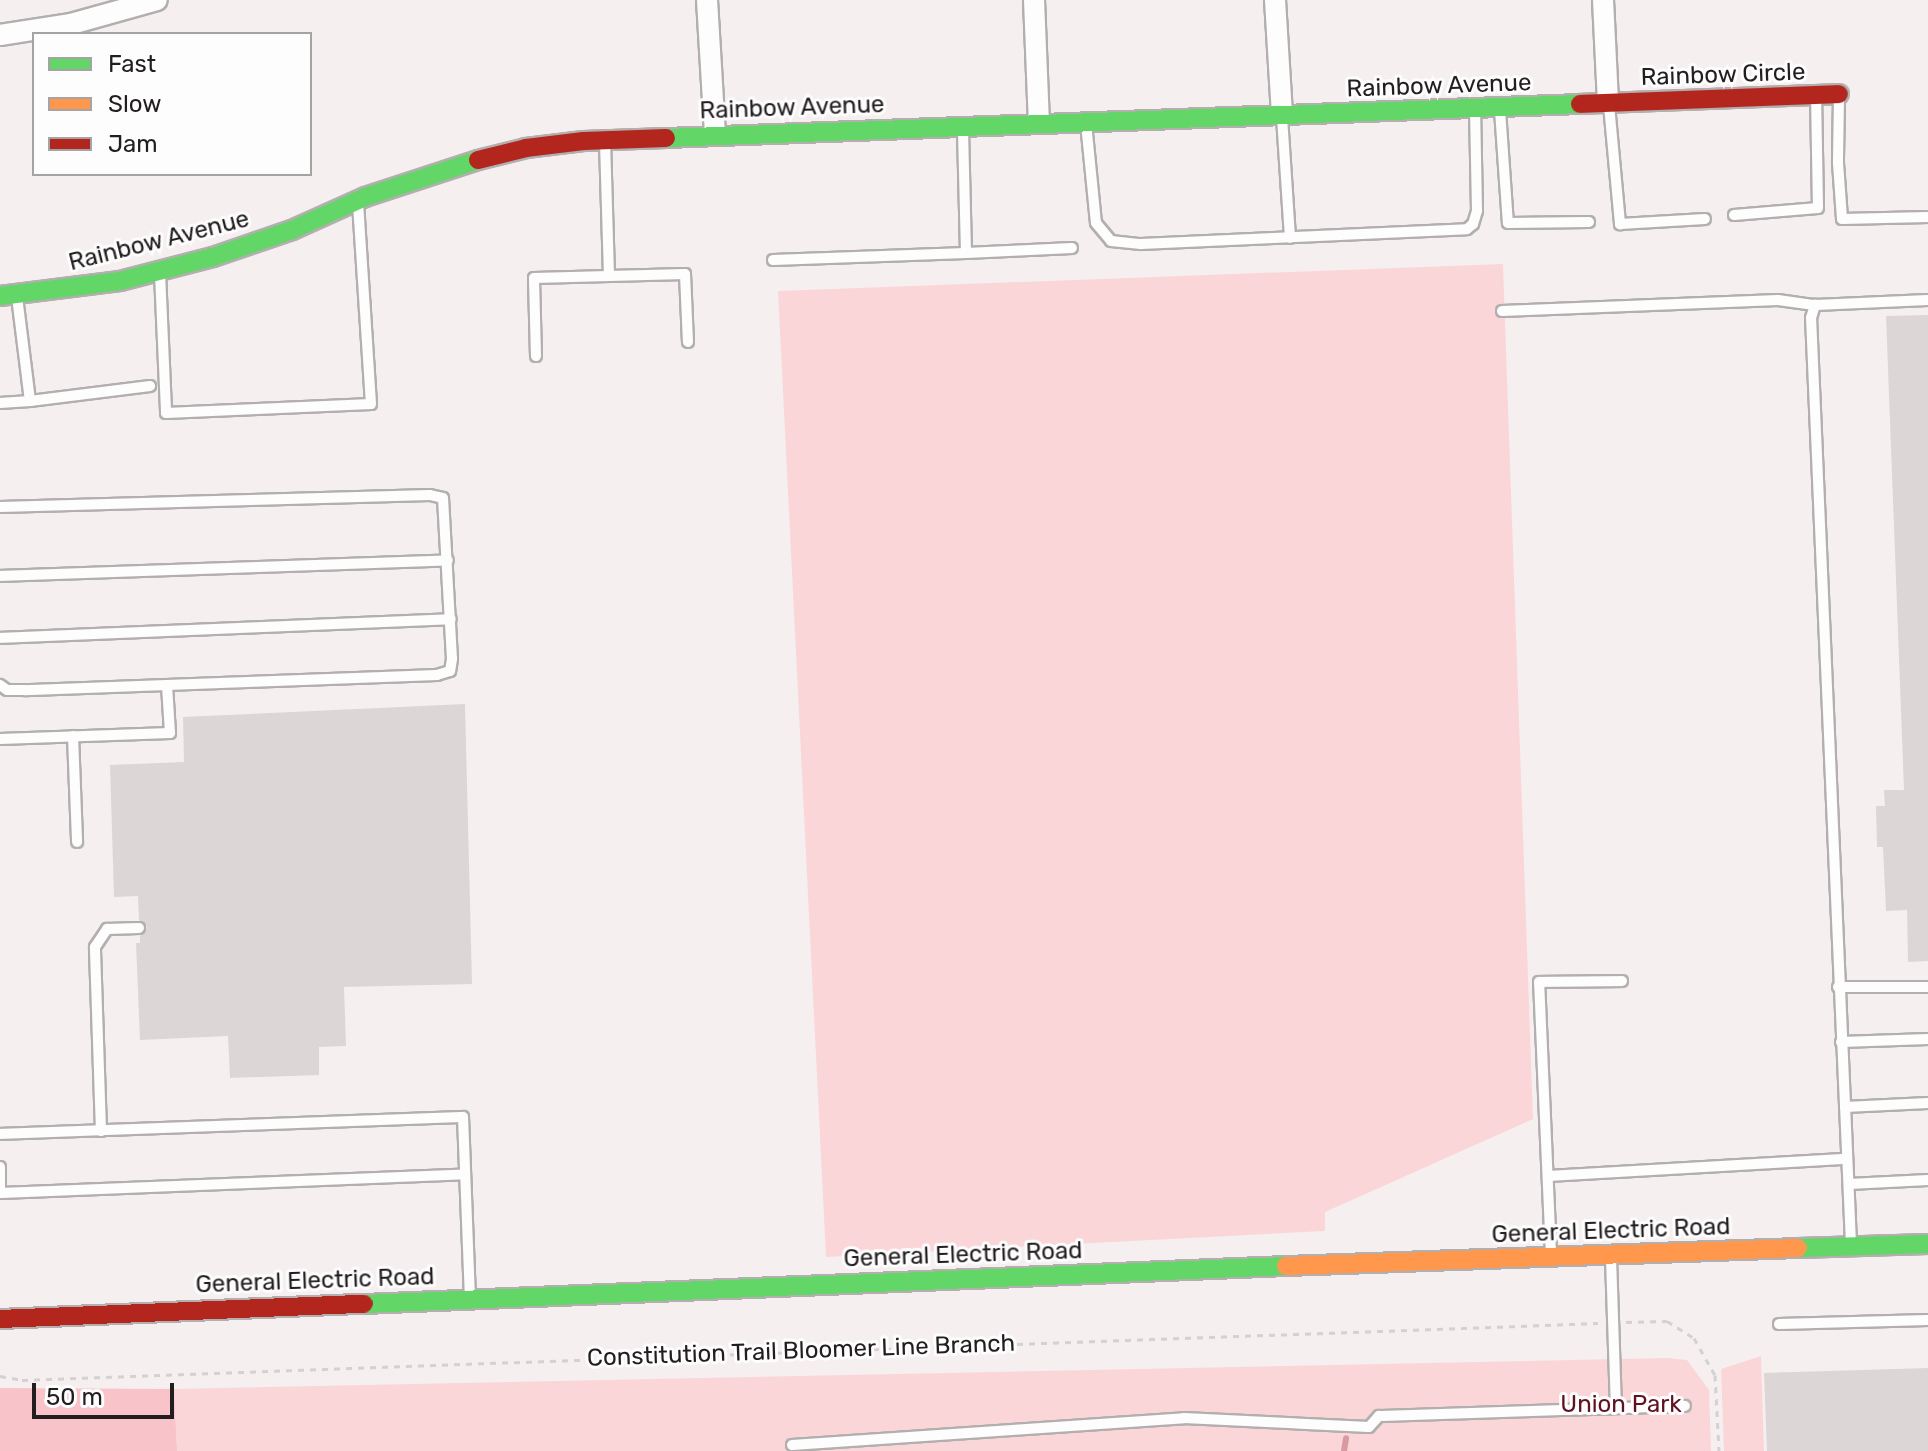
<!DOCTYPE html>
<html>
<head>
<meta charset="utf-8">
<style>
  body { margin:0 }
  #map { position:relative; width:1928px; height:1451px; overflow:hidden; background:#f6eff0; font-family:Rubik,sans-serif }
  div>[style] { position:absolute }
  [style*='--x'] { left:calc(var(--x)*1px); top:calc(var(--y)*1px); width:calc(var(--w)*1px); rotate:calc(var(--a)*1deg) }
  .green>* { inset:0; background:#fbd6d9 }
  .forest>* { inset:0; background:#f8c3c9 }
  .stream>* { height:6px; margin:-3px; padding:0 3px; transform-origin:3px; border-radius:3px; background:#d69aa0 }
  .building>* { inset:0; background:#dcd6d7 }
  .path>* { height:3px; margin-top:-1.5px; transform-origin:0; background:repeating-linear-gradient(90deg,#d3d1d1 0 6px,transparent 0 12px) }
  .roads { filter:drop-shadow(2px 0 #b3afaf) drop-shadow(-2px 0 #b3afaf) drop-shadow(0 2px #b3afaf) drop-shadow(0 -2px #b3afaf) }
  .lane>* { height:10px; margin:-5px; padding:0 5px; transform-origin:5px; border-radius:5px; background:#fefdfd }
  .street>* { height:20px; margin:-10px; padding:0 10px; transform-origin:10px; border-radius:10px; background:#fefdfd }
  .fast>* { height:18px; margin:-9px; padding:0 9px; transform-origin:9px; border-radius:9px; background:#63d668 }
  .slow>* { height:18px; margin:-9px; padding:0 9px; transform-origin:9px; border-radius:9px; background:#ff974d }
  .jam>* { height:18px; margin:-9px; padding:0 9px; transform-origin:9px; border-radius:9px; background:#b3261e }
  span { translate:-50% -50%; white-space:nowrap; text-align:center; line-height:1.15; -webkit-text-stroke:6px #fdfdfd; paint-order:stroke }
  .street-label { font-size:24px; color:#221d1e }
  .park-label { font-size:24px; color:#601224 }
  .legend { position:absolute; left:32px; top:32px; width:280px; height:144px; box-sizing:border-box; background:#fdfdfd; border:2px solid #a5a3a4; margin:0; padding:10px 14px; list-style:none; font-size:24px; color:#221d1e }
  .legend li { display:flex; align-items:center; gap:16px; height:40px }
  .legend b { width:40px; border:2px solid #a5a3a4 }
  .scale { position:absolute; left:32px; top:1383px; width:142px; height:36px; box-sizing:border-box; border:4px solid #221d1e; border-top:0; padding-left:10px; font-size:24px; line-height:28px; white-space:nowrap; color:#221d1e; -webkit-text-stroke:6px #fdfdfd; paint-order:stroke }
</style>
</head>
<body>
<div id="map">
  <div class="green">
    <i style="clip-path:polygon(1503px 264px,1533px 1119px,1325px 1212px,1325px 1231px,826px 1257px,778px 291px)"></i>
    <i style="clip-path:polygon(1761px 1356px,1764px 1451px,1724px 1451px,1721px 1369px)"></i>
    <i style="clip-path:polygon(1667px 1358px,1687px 1360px,1709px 1390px,1711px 1451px,177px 1451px,174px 1389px)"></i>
  </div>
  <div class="forest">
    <i style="clip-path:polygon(0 1388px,174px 1389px,177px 1451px,0 1451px)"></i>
  </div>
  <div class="stream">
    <i style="--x:1344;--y:1451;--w:13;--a:-81"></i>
  </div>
  <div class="building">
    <i style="clip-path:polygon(1928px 315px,1928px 961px,1908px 962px,1907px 910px,1886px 911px,1883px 847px,1877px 847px,1876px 806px,1885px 806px,1884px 790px,1904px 790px,1886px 316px)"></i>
    <i style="clip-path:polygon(465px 704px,472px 984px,344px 987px,346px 1046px,319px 1047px,319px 1075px,230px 1078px,228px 1036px,140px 1040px,136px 943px,140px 943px,140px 936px,147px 927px,139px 920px,138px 896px,114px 897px,110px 765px,184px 762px,183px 717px)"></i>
    <i style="clip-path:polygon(1928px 1368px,1928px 1451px,1767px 1451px,1764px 1373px)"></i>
  </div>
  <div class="path">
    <i style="--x:1626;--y:1322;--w:41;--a:-1.4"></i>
    <i style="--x:1667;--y:1321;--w:32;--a:32"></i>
    <i style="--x:1694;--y:1338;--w:43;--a:60.4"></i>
    <i style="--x:1715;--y:1375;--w:76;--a:87"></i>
    <i style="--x:0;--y:1376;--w:22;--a:10"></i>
    <i style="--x:22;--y:1380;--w:1577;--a:-2.07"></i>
  </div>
  <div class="roads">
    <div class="lane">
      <i style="--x:1839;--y:96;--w:67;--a:90.9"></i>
      <i style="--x:1838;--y:163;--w:56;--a:85.9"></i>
      <i style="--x:1842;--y:219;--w:86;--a:-1.3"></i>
      <i style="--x:1609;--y:105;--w:120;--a:84.7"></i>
      <i style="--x:1620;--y:224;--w:85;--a:-3.4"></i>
      <i style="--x:1500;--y:110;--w:113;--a:86"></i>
      <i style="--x:1508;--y:223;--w:81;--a:-0.7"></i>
      <i style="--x:1282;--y:117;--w:121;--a:86.2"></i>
      <i style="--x:1086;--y:123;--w:100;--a:84.3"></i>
      <i style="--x:1096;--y:223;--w:23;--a:50"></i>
      <i style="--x:1111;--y:241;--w:30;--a:6"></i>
      <i style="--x:1141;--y:244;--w:326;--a:-2.6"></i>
      <i style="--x:1467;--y:229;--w:8;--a:-40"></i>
      <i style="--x:1473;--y:224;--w:14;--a:-73"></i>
      <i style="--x:1477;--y:211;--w:100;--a:-91.1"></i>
      <i style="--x:1734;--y:215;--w:84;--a:-4.8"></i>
      <i style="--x:1818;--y:208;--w:111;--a:-91"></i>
      <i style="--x:966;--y:253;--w:106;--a:-2.7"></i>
      <i style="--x:773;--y:260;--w:193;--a:-2.1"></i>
      <i style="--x:966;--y:253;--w:125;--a:-91.4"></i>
      <i style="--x:160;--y:273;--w:140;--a:87.5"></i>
      <i style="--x:166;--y:413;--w:205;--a:-2.5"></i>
      <i style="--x:371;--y:404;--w:202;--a:-93.7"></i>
      <i style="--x:609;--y:276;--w:76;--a:-1.5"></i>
      <i style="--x:685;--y:274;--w:68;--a:87.5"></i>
      <i style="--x:1502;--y:311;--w:276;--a:-2.3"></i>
      <i style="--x:1778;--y:300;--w:37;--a:8"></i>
      <i style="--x:536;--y:356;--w:78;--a:-91.5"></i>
      <i style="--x:534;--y:278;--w:75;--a:-1.5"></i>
      <i style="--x:609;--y:276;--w:134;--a:-91.7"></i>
      <i style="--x:30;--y:401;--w:121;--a:-7.1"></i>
      <i style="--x:0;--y:403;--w:30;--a:-4"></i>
      <i style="--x:30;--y:401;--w:106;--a:-97.1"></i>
      <i style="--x:0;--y:507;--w:430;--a:-1.6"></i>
      <i style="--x:430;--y:495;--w:13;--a:13"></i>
      <i style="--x:443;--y:498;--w:161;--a:86.8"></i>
      <i style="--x:452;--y:659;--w:12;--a:99"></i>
      <i style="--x:450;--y:671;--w:14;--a:163"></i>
      <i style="--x:437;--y:675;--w:413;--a:177.9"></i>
      <i style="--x:24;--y:690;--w:17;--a:180"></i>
      <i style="--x:7;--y:690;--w:9;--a:-144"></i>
      <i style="--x:0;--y:576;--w:448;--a:-2"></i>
      <i style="--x:0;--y:638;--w:451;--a:-2.4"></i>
      <i style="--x:73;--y:736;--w:106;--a:87.8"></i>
      <i style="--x:0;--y:739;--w:170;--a:-2"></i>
      <i style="--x:170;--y:733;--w:48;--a:-93.6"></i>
      <i style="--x:1838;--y:987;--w:90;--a:0"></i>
      <i style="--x:1841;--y:1042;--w:87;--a:-2"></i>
      <i style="--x:1845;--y:1107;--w:83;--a:-2.8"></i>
      <i style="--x:101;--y:1131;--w:184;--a:-91.9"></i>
      <i style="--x:95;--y:947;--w:22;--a:-56"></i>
      <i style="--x:107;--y:929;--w:32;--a:-2"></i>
      <i style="--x:0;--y:1134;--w:463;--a:-2.1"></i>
      <i style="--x:463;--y:1117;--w:180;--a:87.8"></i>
      <i style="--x:0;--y:1167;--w:26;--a:90"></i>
      <i style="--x:1548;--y:1176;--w:299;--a:-3.3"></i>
      <i style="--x:1849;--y:1184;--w:79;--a:-2.9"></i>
      <i style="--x:1;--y:1193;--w:464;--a:-2.3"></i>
      <i style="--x:1851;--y:1244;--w:927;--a:-92.47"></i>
      <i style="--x:1811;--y:318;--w:14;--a:-73"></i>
      <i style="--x:1815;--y:305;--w:113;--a:-2.5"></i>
      <i style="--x:1551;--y:1255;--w:273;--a:-92.5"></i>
      <i style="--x:1539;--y:982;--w:83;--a:-0.7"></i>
      <i style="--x:1611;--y:1258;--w:150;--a:88.1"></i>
      <i style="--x:1779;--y:1324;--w:149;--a:-1.5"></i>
      <i style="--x:792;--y:1445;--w:393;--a:-3.9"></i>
      <i style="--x:1184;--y:1418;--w:185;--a:2.8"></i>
      <i style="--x:1369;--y:1427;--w:15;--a:-48"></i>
      <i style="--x:1379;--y:1416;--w:306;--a:-1.9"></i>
    </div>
    <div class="street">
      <i style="--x:707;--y:0;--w:135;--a:86.6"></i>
      <i style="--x:1034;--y:0;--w:122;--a:87.7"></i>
      <i style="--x:1275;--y:0;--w:115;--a:86.5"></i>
      <i style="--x:1603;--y:0;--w:103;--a:87.2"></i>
      <i style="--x:0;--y:35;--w:72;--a:-8.8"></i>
      <i style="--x:71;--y:24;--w:89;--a:-15.6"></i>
    </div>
    <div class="fast">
      <i style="--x:666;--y:138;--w:915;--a:-2.13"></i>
      <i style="--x:0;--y:296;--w:121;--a:-7.1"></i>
      <i style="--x:120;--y:281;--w:96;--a:-14.5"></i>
      <i style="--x:213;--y:257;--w:83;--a:-18.9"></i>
      <i style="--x:292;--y:230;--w:80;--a:-24.3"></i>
      <i style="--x:365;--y:197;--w:119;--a:-18.1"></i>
      <i style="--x:1798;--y:1248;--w:130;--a:-1.8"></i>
      <i style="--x:364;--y:1304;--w:923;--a:-2.36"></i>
    </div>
    <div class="slow">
      <i style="--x:1286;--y:1266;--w:512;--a:-2.01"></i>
    </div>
    <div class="jam">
      <i style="--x:1580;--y:104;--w:259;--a:-2.2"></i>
      <i style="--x:478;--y:160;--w:49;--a:-14"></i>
      <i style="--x:526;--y:148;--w:58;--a:-6.9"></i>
      <i style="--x:584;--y:141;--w:82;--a:-2.1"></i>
      <i style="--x:0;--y:1319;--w:364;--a:-2.4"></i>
    </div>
  </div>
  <div class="street-label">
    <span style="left:1723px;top:75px;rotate:-2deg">Rainbow Circle</span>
    <span style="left:1439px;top:86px;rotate:-2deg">Rainbow Avenue</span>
    <span style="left:792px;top:108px;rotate:-2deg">Rainbow Avenue</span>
    <span style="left:159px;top:241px;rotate:-14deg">Rainbow Avenue</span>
    <span style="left:1611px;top:1231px;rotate:-2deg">General Electric Road</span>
    <span style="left:963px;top:1255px;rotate:-2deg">General Electric Road</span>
    <span style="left:315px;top:1281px;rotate:-2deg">General Electric Road</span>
    <span style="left:801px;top:1351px;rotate:-2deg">Constitution Trail Bloomer Line Branch</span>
  </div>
  <div class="park-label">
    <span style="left:1621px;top:1405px">Union Park</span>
  </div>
  <ul class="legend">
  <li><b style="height:10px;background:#63d668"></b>Fast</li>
  <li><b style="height:10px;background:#ff974d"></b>Slow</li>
  <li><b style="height:10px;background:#b3261e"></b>Jam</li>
  </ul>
  <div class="scale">50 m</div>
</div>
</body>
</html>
